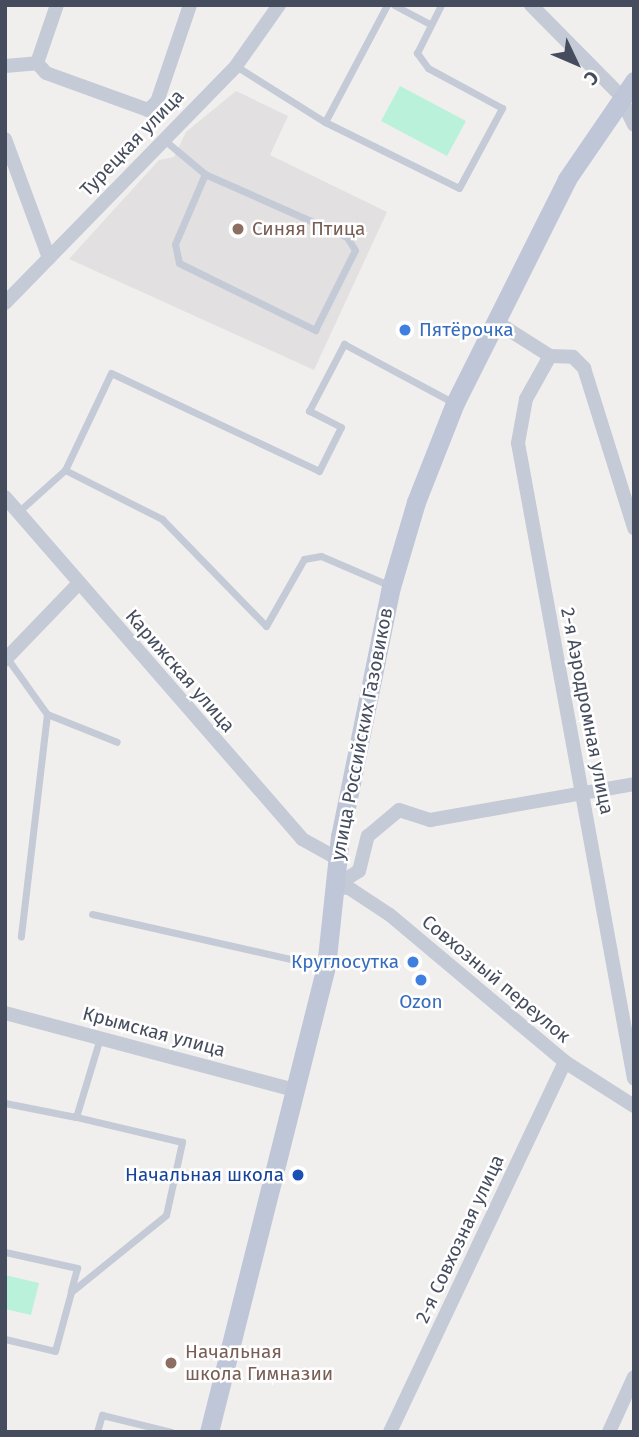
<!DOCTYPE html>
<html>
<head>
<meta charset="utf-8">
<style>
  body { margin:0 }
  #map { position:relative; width:639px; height:1437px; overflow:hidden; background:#f1efee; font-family:"Fira Sans",sans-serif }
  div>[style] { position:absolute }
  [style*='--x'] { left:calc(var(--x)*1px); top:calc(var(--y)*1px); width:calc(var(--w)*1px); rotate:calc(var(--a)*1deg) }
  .education>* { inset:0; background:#e2e0e0 }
  .green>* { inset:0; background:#baf1db }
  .service>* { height:7px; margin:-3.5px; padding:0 3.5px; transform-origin:3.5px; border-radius:3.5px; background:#c4cad6 }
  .minor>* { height:14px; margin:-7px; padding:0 7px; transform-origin:7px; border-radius:7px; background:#c4cad6 }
  .secondary>* { height:19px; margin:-9.5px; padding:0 9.5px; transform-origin:9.5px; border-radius:9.5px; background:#bfc6d8 }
  .dots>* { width:19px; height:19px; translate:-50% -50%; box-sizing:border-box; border:4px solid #fff; border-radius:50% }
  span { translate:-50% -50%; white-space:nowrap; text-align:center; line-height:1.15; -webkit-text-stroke:5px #fff; paint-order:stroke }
  .street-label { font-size:19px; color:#454c5d }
  .education-label { font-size:19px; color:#785e54 }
  .left { translate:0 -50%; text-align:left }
  .shop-label { font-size:19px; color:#366cbe }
  .right { translate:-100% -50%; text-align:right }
  .transit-label { font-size:19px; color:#164399 }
  .frame { position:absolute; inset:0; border:7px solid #454c5d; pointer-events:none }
  .north { position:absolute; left:541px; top:28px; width:70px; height:70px; -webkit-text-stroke:5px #fff; paint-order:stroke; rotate:134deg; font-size:19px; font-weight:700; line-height:28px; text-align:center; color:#454c5d }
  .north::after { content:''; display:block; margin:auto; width:24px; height:32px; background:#454c5d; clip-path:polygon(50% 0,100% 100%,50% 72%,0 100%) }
</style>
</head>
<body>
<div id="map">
  <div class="education">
    <i style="clip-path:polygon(236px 91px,288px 116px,270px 155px,387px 212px,314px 370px,69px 259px,159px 160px,174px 157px,186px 132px)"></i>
  </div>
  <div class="green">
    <i style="clip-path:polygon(400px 86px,466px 121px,447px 156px,381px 121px)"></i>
    <i style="clip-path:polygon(5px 1275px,39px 1283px,31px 1315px,5px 1309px)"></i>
  </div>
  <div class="service">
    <i style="--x:394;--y:5;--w:40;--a:28"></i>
    <i style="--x:236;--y:66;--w:105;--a:32.2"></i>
    <i style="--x:325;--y:122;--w:149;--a:26.2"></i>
    <i style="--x:459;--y:188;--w:91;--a:-61.7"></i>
    <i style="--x:502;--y:108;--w:84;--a:-151.6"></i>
    <i style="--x:428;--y:68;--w:19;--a:-126"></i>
    <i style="--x:417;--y:53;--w:54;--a:-63.4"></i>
    <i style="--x:325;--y:122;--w:132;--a:-62.1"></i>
    <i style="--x:163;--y:139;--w:55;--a:39.8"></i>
    <i style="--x:205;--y:174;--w:76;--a:113.2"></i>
    <i style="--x:175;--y:244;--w:19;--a:78"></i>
    <i style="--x:179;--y:263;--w:152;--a:26.2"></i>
    <i style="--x:315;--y:330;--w:89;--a:-63.4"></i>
    <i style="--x:355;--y:250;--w:15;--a:-122"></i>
    <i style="--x:347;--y:237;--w:155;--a:-156.1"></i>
    <i style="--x:65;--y:470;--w:109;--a:26.8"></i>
    <i style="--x:162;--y:519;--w:149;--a:45.8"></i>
    <i style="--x:266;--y:626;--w:77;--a:-60.4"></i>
    <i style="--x:304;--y:559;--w:17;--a:-10"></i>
    <i style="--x:321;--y:556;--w:76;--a:23.2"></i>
    <i style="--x:17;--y:513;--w:64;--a:-41.9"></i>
    <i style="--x:65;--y:470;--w:107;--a:-64.6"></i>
    <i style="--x:111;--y:373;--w:230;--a:25.2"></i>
    <i style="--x:319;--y:471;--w:49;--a:-63.4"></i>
    <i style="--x:341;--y:427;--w:36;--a:-153"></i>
    <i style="--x:309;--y:411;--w:76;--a:-62.4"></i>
    <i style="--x:344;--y:344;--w:125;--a:28.2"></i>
    <i style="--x:7;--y:658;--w:69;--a:54.5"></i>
    <i style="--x:47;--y:714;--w:224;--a:96.7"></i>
    <i style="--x:47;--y:714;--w:75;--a:21.8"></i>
    <i style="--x:92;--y:914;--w:239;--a:12.8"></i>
    <i style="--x:5;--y:1103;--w:72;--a:11.2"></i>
    <i style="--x:5;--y:1252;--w:74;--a:12.5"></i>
    <i style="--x:77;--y:1268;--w:24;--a:105"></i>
    <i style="--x:5;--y:1339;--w:51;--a:13.5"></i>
    <i style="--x:55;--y:1351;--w:61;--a:-74.8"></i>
    <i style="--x:71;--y:1292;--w:122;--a:-39"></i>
    <i style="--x:166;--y:1215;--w:75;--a:-77.6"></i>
    <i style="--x:182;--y:1142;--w:109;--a:-166.7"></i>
    <i style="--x:76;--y:1117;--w:83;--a:-73.1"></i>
    <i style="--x:97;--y:1432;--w:18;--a:-74"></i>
    <i style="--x:102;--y:1415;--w:71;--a:13.8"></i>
  </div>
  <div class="minor">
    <i style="--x:531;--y:5;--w:125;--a:45.3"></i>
    <i style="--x:619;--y:94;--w:34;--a:64"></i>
    <i style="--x:37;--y:63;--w:61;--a:-71"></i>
    <i style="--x:5;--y:66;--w:32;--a:-5"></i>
    <i style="--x:37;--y:63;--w:13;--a:48"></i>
    <i style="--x:46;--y:73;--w:109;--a:19.9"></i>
    <i style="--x:148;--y:110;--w:12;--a:-42"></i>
    <i style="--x:157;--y:102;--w:102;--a:-71.2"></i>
    <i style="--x:5;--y:139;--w:127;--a:69.7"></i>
    <i style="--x:5;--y:303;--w:331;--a:-45.7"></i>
    <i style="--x:236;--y:66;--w:75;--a:-54.8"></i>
    <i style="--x:495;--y:321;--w:65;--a:32.5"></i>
    <i style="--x:550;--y:356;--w:49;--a:119.2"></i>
    <i style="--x:526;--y:399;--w:45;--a:100.3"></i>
    <i style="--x:518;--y:443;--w:646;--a:79.66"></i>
    <i style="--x:550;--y:356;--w:23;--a:2"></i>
    <i style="--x:573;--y:357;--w:16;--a:45"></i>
    <i style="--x:584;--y:368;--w:168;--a:72.6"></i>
    <i style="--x:5;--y:497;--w:453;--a:49"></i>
    <i style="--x:302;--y:839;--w:39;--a:29"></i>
    <i style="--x:5;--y:660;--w:107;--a:-46.1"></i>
    <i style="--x:334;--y:887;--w:15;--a:4"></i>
    <i style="--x:349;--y:888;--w:49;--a:33.4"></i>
    <i style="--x:390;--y:915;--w:229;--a:40"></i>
    <i style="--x:565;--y:1062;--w:82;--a:32.5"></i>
    <i style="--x:334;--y:887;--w:30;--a:-33"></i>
    <i style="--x:359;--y:871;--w:36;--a:-76"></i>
    <i style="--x:368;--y:836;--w:40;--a:-40"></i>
    <i style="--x:399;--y:810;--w:33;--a:18"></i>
    <i style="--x:430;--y:820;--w:207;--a:-10"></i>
    <i style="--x:5;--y:1013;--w:299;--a:14.9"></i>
    <i style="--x:390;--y:1432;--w:409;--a:-64.7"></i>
    <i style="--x:609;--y:1432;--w:60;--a:-65.6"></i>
  </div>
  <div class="secondary">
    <i style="--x:209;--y:1432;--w:479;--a:-75.9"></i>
    <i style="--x:326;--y:967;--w:131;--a:-83.9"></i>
    <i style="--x:340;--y:837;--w:255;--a:-78.5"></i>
    <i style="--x:391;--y:587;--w:89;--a:-73.6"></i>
    <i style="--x:416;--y:502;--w:106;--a:-68.5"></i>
    <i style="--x:455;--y:403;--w:250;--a:-63.4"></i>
    <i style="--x:567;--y:179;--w:119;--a:-55.6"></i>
  </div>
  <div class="dots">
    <i style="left:238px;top:229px;background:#8d6e63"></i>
    <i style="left:405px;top:330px;background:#3f7fe0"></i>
    <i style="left:413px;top:962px;background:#3f7fe0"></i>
    <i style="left:421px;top:980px;background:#3f7fe0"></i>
    <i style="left:298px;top:1175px;background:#1a4fb4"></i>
    <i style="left:171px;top:1363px;background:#8d6e63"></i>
  </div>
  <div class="street-label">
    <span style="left:132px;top:143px;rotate:-46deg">Турецкая улица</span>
    <span style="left:180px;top:671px;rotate:49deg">Карижская улица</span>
    <span style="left:587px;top:711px;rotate:79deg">2-я Аэродромная улица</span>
    <span style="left:362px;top:734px;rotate:-79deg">улица Российских Газовиков</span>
    <span style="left:496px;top:979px;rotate:40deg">Совхозный переулок</span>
    <span style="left:154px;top:1032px;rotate:15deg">Крымская улица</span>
    <span style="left:460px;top:1239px;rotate:-65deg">2-я Совхозная улица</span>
  </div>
  <div class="education-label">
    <span class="left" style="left:252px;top:229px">Синяя Птица</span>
    <span class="left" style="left:185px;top:1363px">Начальная<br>школа Гимназии</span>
  </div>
  <div class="shop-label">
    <span class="left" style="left:419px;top:330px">Пятёрочка</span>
    <span class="right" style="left:399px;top:962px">Круглосутка</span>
    <span style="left:421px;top:1002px">Ozon</span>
  </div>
  <div class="transit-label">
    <span class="right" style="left:284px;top:1175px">Начальная школа</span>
  </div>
  <div class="frame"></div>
  <div class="north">С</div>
</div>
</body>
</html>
